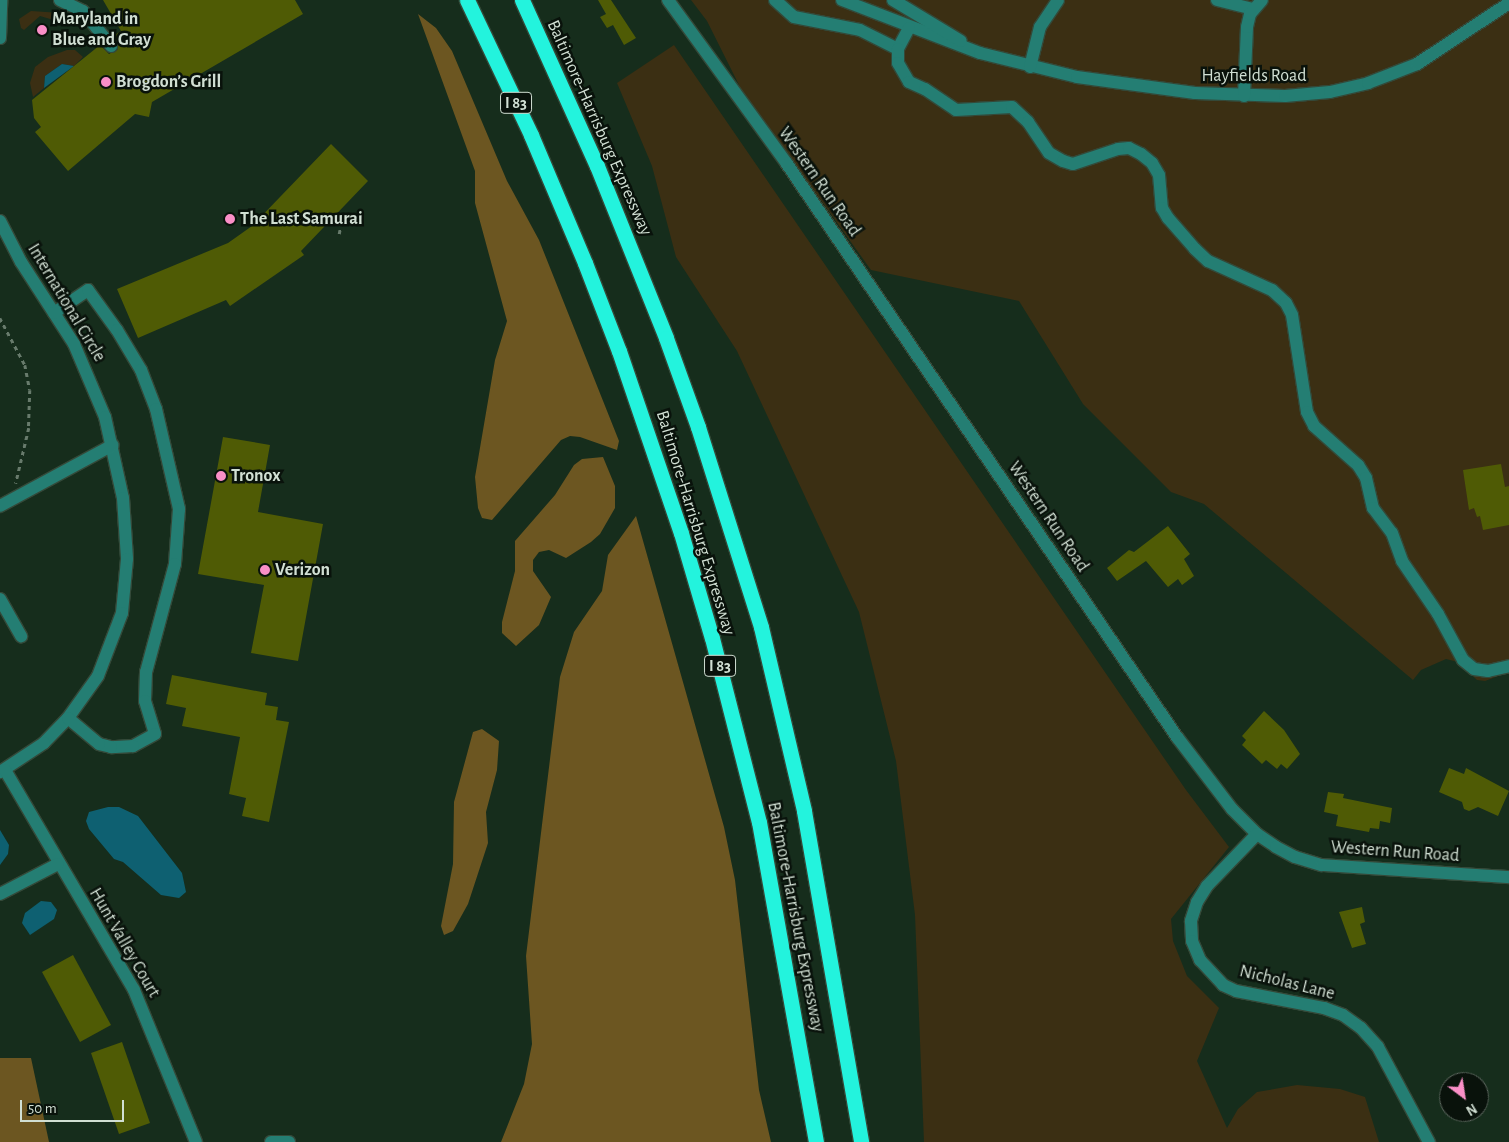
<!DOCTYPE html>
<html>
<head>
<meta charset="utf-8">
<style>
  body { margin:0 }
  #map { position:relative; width:1509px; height:1142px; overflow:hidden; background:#162d1c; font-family:"Alegreya Sans",sans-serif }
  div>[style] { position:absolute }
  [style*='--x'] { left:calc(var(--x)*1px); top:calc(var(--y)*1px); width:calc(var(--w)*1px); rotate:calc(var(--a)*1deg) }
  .green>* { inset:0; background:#3b2f13 }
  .forest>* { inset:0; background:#6c5621 }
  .water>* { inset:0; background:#0e6071 }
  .building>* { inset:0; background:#4f5b05 }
  .path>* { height:2.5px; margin-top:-1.25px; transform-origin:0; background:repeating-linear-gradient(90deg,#687b6c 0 4px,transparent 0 8px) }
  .roads { filter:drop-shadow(1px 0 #344939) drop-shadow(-1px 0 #344939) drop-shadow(0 1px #344939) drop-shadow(0 -1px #344939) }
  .minor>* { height:12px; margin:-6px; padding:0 6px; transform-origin:6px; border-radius:6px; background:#247e73 }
  .highway>* { height:15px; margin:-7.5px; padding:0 7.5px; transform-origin:7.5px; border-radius:7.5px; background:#23f3dd }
  .dots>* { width:14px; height:14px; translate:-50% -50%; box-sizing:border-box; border:2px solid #09120b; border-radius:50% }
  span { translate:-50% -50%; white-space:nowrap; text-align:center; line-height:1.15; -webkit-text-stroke:5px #09120b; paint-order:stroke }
  .shield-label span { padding:1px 4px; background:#09120b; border:1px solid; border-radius:4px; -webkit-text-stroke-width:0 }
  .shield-label { font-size:16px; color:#d1dfd3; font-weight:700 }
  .poi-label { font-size:18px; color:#d1dfd3; font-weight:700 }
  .left { translate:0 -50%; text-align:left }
  .street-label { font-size:18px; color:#d1dfd3 }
  .north { position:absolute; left:1439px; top:1072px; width:50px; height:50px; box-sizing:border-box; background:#09120b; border:1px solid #59645b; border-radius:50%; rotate:149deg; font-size:14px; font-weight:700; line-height:20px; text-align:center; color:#d1dfd3 }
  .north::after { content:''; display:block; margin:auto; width:18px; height:22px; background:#fa8fc7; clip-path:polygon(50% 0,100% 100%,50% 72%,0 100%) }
  .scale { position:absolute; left:20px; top:1100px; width:104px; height:22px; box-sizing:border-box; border:2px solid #d1dfd3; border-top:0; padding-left:6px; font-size:15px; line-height:18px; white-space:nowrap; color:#d1dfd3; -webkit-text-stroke:4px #09120b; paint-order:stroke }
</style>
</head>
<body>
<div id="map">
  <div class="green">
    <i style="clip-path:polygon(691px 0,1509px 0,1509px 672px,1485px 681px,1477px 680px,1458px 662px,1446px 659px,1421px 670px,1413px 680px,1204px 504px,1171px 492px,1083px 404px,1019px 301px,871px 270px,741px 89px,707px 21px)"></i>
    <i style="clip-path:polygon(31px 11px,61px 13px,64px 16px,57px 21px,40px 16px,24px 30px,21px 28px,19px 19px)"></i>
    <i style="clip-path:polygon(674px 45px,1186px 790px,1229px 847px,1171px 919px,1173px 941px,1187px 976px,1219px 1008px,1197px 1061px,1227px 1128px,1238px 1109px,1257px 1092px,1297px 1085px,1340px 1089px,1365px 1097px,1379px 1142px,924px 1142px,915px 915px,896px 761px,859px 612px,737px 351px,676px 257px,652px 166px,617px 83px)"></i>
    <i style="clip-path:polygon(67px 50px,75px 50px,83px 57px,74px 66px,62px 64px,45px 76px,44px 88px,33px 97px,30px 83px,35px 67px,48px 57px)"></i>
  </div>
  <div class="forest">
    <i style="clip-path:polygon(418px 14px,436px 28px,452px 51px,507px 181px,539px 240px,619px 441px,617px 450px,580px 437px,570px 436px,561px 440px,492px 520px,482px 518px,478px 508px,475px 477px,495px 360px,507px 321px,475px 203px,475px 171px)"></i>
    <i style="clip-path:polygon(603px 457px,615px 486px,615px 508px,600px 534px,591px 542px,566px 558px,549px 550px,539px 552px,533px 560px,533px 571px,551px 597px,539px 625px,516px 646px,502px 633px,502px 622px,515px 571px,515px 541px,555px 495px,574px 465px,582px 459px)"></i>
    <i style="clip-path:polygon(636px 516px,724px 827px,735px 880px,759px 1090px,771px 1142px,501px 1142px,524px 1084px,532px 1044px,526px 956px,560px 677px,574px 632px,602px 591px,608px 555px)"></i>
    <i style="clip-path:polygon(482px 729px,499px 741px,497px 770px,486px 812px,488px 843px,468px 904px,453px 931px,444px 935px,441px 926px,453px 864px,454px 802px,473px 732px)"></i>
    <i style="clip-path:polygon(0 1058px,31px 1058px,49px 1142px,0 1142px)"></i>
  </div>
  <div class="water">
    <i style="clip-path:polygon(62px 64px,74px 66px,44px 88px,45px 76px)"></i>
    <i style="clip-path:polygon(108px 807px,119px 807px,138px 816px,182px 873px,186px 892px,179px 898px,161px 895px,123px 862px,114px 859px,89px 829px,86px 821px,89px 812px)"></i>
    <i style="clip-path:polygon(0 830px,9px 845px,8px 854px,0 865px)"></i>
    <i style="clip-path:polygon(41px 901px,51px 902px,57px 910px,54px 919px,30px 935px,22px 923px,25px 913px)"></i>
  </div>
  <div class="building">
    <i style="clip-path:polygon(103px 0,295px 0,303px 14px,152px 102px,149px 117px,135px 114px,68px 171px,35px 132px,41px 127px,34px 118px,32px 100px,100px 45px,109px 54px,118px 49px,113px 36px,121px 31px)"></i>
    <i style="clip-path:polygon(598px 0,611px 0,636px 38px,624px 45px,613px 25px,607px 28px,600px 17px,606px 14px)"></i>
    <i style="clip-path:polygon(331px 144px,368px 181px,301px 251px,304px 255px,230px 306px,226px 300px,138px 338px,117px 289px,228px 243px,252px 226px)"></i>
    <i style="clip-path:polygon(223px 437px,270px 445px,258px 512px,323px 524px,298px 661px,251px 653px,264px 585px,198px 574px)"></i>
    <i style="clip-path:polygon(1501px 464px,1505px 487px,1509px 486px,1509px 525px,1483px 530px,1480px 516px,1477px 517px,1474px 508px,1469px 510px,1463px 470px)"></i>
    <i style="clip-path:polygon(1168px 526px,1190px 554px,1184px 559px,1194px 576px,1182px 585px,1178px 579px,1168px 587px,1146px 561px,1117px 581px,1107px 568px,1129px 550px,1134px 552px)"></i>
    <i style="clip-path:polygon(172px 675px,267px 693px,265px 705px,278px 707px,276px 720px,289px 722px,269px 822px,242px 816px,246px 798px,229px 794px,240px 737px,182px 726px,186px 708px,166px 704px)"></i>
    <i style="clip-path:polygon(1264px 711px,1284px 730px,1300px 754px,1287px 769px,1281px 764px,1277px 769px,1266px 760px,1262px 764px,1242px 745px,1246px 740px,1242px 736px)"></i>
    <i style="clip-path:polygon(1449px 768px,1464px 774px,1466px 768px,1509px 791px,1498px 816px,1478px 807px,1469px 811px,1464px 809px,1462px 802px,1439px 792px)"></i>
    <i style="clip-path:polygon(1328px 792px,1344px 794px,1343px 798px,1392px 808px,1390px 823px,1380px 821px,1379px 829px,1370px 828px,1369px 832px,1336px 826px,1338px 815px,1324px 812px)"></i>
    <i style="clip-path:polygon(1362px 907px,1365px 922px,1360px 924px,1366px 944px,1352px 948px,1339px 912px)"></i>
    <i style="clip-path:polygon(73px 955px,111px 1025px,80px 1042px,42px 972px)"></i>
    <i style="clip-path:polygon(122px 1042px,150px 1123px,119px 1134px,91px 1053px)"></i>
  </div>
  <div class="path">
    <i style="--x:339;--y:234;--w:5;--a:-79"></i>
    <i style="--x:0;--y:318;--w:53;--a:62"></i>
    <i style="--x:25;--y:365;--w:25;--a:79"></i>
    <i style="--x:30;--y:390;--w:38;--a:92"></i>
    <i style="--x:29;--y:428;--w:57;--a:103.3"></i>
  </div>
  <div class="roads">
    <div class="minor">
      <i style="--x:60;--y:0;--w:25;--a:26"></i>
      <i style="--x:83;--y:11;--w:45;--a:51.3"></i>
      <i style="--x:668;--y:0;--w:203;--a:54"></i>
      <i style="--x:787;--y:164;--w:693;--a:55.76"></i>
      <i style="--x:1177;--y:737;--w:91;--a:52.6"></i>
      <i style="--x:1232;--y:809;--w:35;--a:45"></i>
      <i style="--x:1257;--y:834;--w:23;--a:34"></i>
      <i style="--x:1276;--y:847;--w:21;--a:28"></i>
      <i style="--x:1295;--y:857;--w:28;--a:17"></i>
      <i style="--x:1322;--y:865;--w:187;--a:3.7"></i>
      <i style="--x:775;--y:0;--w:25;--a:42"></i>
      <i style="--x:794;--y:17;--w:67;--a:11.1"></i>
      <i style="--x:860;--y:30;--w:42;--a:26.6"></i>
      <i style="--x:842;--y:0;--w:148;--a:21"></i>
      <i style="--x:980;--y:53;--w:100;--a:13.9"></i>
      <i style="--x:1077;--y:77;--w:119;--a:7.7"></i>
      <i style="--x:1195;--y:93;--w:90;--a:1.9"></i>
      <i style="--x:1285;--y:96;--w:45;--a:-5.1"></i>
      <i style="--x:1330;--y:92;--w:39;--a:-13"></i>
      <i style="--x:1368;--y:83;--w:53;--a:-21.2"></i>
      <i style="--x:1417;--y:64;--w:110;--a:-33.5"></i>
      <i style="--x:893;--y:0;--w:79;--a:31.1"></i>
      <i style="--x:1217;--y:0;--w:37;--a:14"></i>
      <i style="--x:909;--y:28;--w:24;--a:118"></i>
      <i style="--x:898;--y:49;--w:14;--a:90"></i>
      <i style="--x:898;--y:63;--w:22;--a:60"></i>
      <i style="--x:909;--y:82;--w:17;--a:24"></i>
      <i style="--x:925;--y:89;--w:37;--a:34"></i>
      <i style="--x:956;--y:110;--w:56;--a:-3.1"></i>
      <i style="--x:1012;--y:107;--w:22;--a:43"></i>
      <i style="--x:1028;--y:122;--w:37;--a:56"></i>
      <i style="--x:1049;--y:153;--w:16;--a:30"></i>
      <i style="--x:1063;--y:161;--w:10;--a:17"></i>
      <i style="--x:1073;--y:164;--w:47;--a:-18.4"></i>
      <i style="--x:1118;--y:149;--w:11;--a:-5"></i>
      <i style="--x:1129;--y:148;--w:13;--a:27"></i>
      <i style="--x:1141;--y:154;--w:14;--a:39"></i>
      <i style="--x:1152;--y:163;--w:14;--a:60"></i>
      <i style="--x:1159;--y:175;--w:33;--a:85"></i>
      <i style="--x:1162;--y:208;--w:12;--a:59"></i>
      <i style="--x:1168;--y:218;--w:41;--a:48.9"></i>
      <i style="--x:1195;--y:249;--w:18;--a:43"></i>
      <i style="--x:1208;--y:261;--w:70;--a:24.4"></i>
      <i style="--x:1272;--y:290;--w:19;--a:43"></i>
      <i style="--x:1286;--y:303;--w:13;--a:63"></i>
      <i style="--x:1292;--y:315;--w:98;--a:81.2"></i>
      <i style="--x:1307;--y:412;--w:16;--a:63"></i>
      <i style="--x:1314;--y:426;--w:59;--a:41.6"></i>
      <i style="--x:1358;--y:465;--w:15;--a:58"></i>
      <i style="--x:1366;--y:478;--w:31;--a:77"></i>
      <i style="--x:1373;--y:508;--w:31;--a:53"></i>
      <i style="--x:1392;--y:533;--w:30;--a:70"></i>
      <i style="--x:1402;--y:561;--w:64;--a:55.8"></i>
      <i style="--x:1438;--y:614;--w:52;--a:61.5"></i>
      <i style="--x:1463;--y:660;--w:14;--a:39"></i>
      <i style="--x:1474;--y:669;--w:14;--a:8"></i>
      <i style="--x:1488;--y:671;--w:22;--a:-13"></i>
      <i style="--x:0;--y:38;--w:38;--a:-88"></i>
      <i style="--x:1030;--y:67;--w:41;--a:-76"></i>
      <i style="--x:1040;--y:27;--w:32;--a:-56"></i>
      <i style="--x:1244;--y:96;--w:69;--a:-87.5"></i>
      <i style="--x:1247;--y:27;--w:13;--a:-77"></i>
      <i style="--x:1250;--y:14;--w:18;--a:-49"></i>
      <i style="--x:0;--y:221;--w:46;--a:62.9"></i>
      <i style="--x:21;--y:262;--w:98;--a:57.1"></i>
      <i style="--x:74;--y:344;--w:79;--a:67"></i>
      <i style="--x:105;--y:417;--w:83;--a:77.5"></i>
      <i style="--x:123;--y:498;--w:61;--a:86.2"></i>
      <i style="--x:127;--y:559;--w:54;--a:95.3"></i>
      <i style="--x:122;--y:613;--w:67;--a:110.9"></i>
      <i style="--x:98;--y:676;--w:52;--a:125.5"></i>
      <i style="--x:68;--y:718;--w:35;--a:134"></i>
      <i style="--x:44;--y:743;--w:53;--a:146.6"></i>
      <i style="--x:54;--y:313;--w:41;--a:-34.1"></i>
      <i style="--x:88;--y:290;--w:49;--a:54.1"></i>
      <i style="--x:117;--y:330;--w:47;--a:59"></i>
      <i style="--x:141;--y:370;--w:42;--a:69"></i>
      <i style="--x:156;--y:409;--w:103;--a:77"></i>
      <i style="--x:179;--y:509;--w:55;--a:94.2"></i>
      <i style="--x:175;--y:564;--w:112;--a:105"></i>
      <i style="--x:146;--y:672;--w:29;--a:92"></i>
      <i style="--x:145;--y:701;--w:34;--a:73"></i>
      <i style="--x:155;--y:734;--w:25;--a:151"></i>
      <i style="--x:133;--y:746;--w:22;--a:177"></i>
      <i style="--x:111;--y:747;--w:12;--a:-166"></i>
      <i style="--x:99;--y:744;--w:40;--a:-140"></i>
      <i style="--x:0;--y:506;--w:128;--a:-28.4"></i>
      <i style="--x:0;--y:599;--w:43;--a:60.4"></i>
      <i style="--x:5;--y:770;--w:255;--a:59.6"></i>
      <i style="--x:134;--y:990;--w:164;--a:67.8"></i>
      <i style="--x:1257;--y:834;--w:72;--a:133.9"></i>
      <i style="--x:1207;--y:886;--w:19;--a:122"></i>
      <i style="--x:1197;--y:902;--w:20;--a:108"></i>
      <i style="--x:1191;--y:921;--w:20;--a:87"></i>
      <i style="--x:1192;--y:941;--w:21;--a:67"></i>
      <i style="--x:1200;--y:960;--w:34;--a:47"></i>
      <i style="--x:1223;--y:985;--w:14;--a:25"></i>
      <i style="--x:1236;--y:991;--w:90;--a:10.9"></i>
      <i style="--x:1324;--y:1008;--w:20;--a:20"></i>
      <i style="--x:1343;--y:1015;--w:22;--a:36"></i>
      <i style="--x:1361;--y:1028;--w:25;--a:48"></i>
      <i style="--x:1378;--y:1047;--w:108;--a:61.8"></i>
      <i style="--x:0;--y:894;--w:65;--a:-27.3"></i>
      <i style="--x:271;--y:1142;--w:18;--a:0"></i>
    </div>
    <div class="highway">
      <i style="--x:467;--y:0;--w:149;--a:64.6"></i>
      <i style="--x:531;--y:135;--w:139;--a:67.1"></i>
      <i style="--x:585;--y:263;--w:94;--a:68.9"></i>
      <i style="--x:619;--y:351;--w:192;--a:71.2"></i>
      <i style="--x:681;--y:533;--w:109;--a:73.6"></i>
      <i style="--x:712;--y:638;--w:190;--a:75.7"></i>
      <i style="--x:759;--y:822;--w:325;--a:79.9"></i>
      <i style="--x:522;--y:0;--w:182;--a:65.7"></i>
      <i style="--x:597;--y:166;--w:185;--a:68.1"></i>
      <i style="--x:666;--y:338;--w:95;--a:70.2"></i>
      <i style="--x:698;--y:427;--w:210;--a:72.5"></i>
      <i style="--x:761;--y:627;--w:189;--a:76.8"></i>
      <i style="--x:804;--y:811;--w:336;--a:80.2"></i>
    </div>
  </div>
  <div class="dots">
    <i style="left:42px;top:30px;background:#fa8fc7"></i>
    <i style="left:106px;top:82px;background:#fa8fc7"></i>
    <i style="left:230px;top:219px;background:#fa8fc7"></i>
    <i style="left:221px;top:476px;background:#fa8fc7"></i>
    <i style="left:265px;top:570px;background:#fa8fc7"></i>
  </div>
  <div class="shield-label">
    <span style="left:516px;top:103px">I 83</span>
    <span style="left:720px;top:666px">I 83</span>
  </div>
  <div class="poi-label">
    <span class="left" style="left:52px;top:30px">Maryland in<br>Blue and Gray</span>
    <span class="left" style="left:116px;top:82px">Brogdon’s Grill</span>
    <span class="left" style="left:240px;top:219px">The Last Samurai</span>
    <span class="left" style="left:231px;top:476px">Tronox</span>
    <span class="left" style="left:275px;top:570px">Verizon</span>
  </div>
  <div class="street-label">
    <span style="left:1254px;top:76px">Hayfields Road</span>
    <span style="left:599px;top:128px;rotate:66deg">Baltimore-Harrisburg Expressway</span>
    <span style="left:819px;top:182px;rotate:55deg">Western Run Road</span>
    <span style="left:66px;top:303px;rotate:59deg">International Circle</span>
    <span style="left:1048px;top:517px;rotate:56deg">Western Run Road</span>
    <span style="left:695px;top:523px;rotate:73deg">Baltimore-Harrisburg Expressway</span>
    <span style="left:1395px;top:852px;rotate:4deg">Western Run Road</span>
    <span style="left:795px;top:917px;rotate:79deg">Baltimore-Harrisburg Expressway</span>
    <span style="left:124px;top:943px;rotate:60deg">Hunt Valley Court</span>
    <span style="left:1287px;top:983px;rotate:14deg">Nicholas Lane</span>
  </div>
  <div class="north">N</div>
  <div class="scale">50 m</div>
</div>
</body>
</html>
